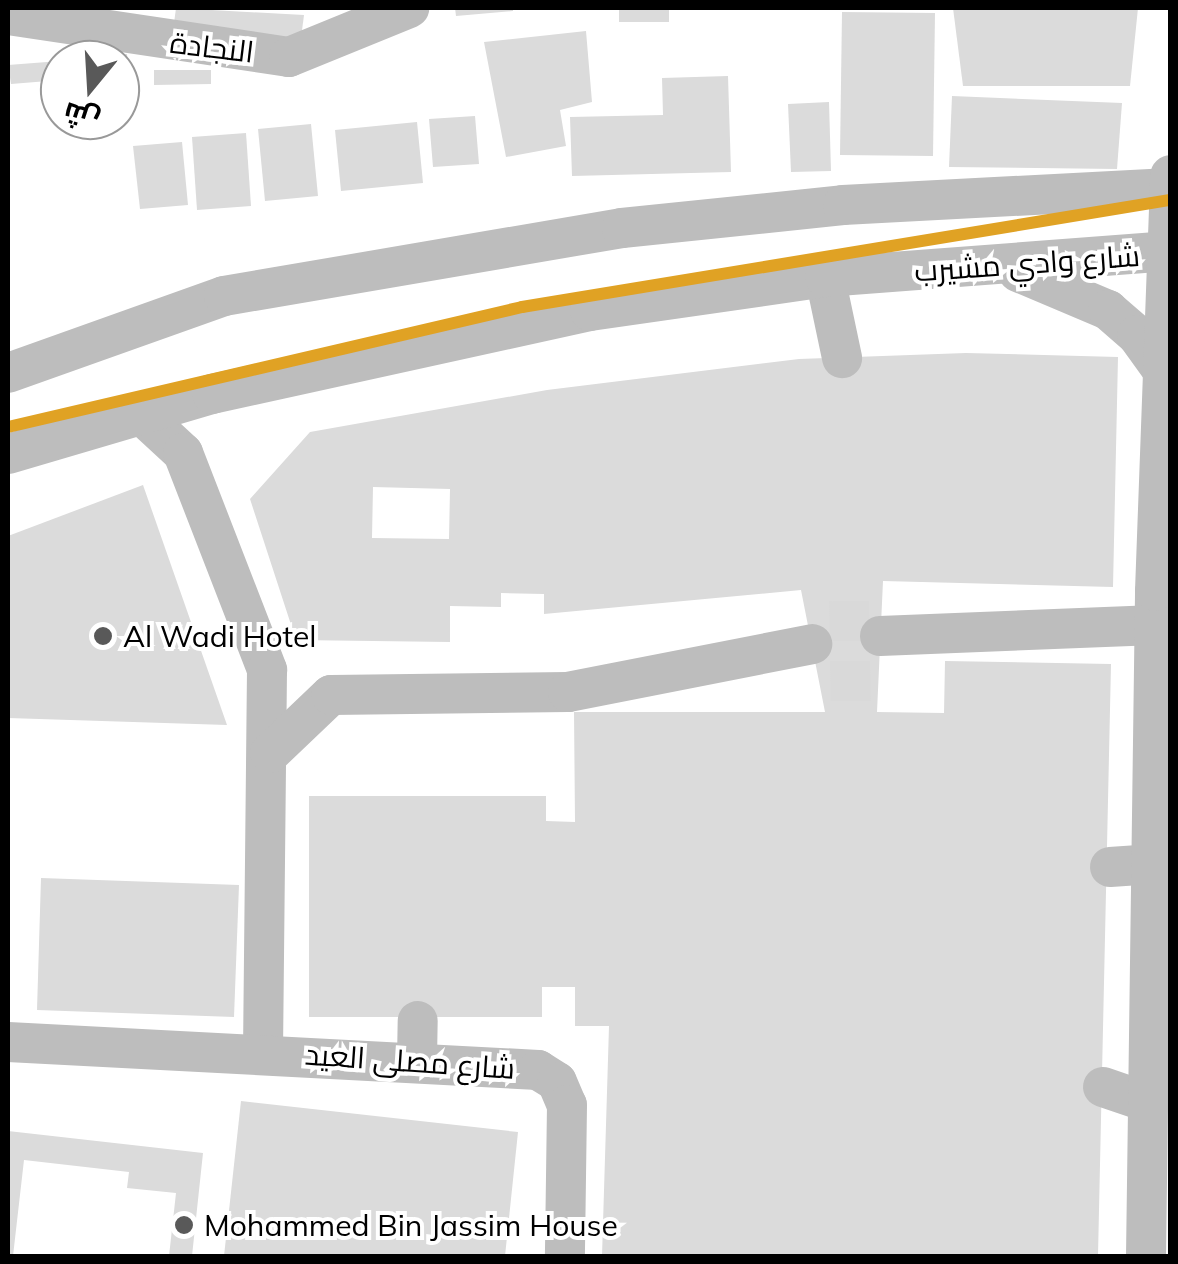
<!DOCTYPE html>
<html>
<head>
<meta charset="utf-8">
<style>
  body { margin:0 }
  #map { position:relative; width:1178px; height:1264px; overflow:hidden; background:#fff; font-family:Mulish,Cairo,sans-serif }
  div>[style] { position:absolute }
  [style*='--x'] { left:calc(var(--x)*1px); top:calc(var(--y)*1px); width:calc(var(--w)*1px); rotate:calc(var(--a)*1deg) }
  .building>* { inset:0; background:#dbdbdb }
  .minor-tunnel>* { height:40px; margin-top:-20px; transform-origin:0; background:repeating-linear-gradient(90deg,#d9d9d9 0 40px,transparent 0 60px) }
  .minor>* { height:40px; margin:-20px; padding:0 20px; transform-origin:20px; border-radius:20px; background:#bdbdbd }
  .metro-1>* { height:12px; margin:-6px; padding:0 6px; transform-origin:6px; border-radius:6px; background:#e0a224 }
  .dots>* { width:28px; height:28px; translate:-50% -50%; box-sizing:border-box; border:5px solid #fff; border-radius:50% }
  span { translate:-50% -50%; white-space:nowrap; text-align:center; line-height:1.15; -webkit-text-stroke:8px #fff; paint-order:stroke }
  .street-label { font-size:30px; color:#000 }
  .poi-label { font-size:30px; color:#000 }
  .left { translate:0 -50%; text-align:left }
  .frame { position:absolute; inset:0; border:10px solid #000; pointer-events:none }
  .north { position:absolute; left:40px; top:40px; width:100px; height:100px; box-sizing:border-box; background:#fff; border:2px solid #999; border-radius:50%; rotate:198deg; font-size:28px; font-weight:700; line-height:40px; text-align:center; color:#000 }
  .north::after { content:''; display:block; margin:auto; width:35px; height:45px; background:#595959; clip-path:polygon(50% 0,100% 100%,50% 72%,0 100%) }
</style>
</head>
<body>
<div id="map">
  <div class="building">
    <i style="clip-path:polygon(176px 8px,304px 15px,300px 46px,173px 31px)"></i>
    <i style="clip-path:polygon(455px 8px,513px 8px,513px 11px,456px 16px)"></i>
    <i style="clip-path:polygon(619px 8px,669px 8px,669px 22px,619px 22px)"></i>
    <i style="clip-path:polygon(953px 8px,1138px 8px,1130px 86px,963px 86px)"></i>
    <i style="clip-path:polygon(842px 12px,935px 13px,933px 156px,840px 155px)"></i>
    <i style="clip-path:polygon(586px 31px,592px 102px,560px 110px,566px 146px,506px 157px,484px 42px)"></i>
    <i style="clip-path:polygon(127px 54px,129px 76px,120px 77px,120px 60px,71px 60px)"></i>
    <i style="clip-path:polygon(60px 61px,60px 80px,11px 84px,8px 65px)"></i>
    <i style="clip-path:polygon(154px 70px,211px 70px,211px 84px,154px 85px)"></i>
    <i style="clip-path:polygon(728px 76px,731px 172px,572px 176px,570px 117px,663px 115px,662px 78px)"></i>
    <i style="clip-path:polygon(952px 96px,1122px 103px,1117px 169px,949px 167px)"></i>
    <i style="clip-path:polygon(829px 102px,831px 171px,791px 172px,788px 104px)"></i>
    <i style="clip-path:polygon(475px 116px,479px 164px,433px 167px,429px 119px)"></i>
    <i style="clip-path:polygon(417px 122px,423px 183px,341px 191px,335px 130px)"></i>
    <i style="clip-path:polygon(311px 124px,318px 196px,265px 201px,258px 129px)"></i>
    <i style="clip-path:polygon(246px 133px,251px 206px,197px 210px,192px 137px)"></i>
    <i style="clip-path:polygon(182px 142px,188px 205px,140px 209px,133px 146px)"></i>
    <i style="clip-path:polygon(evenodd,966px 353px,1118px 357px,1113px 587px,883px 581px,877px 712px,944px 713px,945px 661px,1111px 664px,1098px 1256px,602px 1256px,609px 1026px,575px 1026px,575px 987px,542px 987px,542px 1017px,309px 1017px,309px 796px,546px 796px,546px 821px,575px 822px,574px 712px,825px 712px,801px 590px,544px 614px,544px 594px,501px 593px,501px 607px,450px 606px,450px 642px,296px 640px,250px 499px,310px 432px,547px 390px,799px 359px,966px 353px,373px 487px,450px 489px,449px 539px,372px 538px,373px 487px)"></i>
    <i style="clip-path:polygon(143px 485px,227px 725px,8px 718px,8px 536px)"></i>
    <i style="clip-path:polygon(41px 878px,239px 885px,234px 1017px,37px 1010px)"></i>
    <i style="clip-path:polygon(241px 1101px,518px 1132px,505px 1256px,224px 1256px)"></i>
    <i style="clip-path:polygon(8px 1131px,203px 1153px,192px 1256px,169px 1256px,176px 1193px,127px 1188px,129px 1172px,24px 1160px,13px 1256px,8px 1256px)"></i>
  </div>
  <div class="minor-tunnel">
    <i style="--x:849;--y:601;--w:112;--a:89"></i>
  </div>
  <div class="minor">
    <i style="--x:8;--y:15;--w:284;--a:8.5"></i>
    <i style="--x:289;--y:57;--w:130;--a:-22.2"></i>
    <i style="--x:1018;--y:272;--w:98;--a:22.9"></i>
    <i style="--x:1108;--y:310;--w:38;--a:41"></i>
    <i style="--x:1137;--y:335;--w:44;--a:54.2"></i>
    <i style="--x:825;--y:277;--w:83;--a:78.1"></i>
    <i style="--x:8;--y:373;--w:229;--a:-19.6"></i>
    <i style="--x:224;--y:296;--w:404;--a:-9.7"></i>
    <i style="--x:622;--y:228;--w:222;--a:-5.9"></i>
    <i style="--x:843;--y:205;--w:327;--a:-3"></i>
    <i style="--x:144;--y:417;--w:53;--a:42.7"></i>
    <i style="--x:183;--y:453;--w:233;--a:68.8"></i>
    <i style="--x:267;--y:670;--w:382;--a:90.6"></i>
    <i style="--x:8;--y:454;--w:213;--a:-16.4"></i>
    <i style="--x:212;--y:394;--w:387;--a:-12.4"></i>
    <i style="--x:590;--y:311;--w:237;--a:-8.2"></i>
    <i style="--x:825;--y:277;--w:346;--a:-4.3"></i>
    <i style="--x:880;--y:636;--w:276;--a:-2.3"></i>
    <i style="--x:1156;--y:625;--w:19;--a:-43"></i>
    <i style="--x:270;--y:753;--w:84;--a:-43.6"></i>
    <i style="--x:331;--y:695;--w:237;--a:-0.7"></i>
    <i style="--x:568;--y:692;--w:249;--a:-11.1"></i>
    <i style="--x:1110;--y:867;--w:44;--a:-3.9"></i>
    <i style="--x:8;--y:1042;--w:531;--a:3.02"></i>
    <i style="--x:538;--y:1070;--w:22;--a:32"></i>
    <i style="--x:557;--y:1082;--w:25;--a:67"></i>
    <i style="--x:567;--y:1105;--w:151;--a:90.8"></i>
    <i style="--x:417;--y:1060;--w:39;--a:-89"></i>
    <i style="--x:1103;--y:1087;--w:46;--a:18.8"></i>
    <i style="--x:1146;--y:1256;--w:665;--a:-89.22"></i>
    <i style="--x:1155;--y:591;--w:416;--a:-87.9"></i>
  </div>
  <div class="metro-1">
    <i style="--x:8;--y:427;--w:528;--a:-13.14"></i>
    <i style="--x:522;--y:307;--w:657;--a:-9.38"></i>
  </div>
  <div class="dots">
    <i style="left:103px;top:636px;background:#595959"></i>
    <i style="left:184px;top:1225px;background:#595959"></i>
  </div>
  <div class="street-label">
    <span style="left:212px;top:47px;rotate:7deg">النجادة</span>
    <span style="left:1027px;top:263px;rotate:-4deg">شارع وادي مشيرب</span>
    <span style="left:410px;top:1061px;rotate:4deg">شارع مصلى العيد</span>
  </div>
  <div class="poi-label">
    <span class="left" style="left:123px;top:636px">Al Wadi Hotel</span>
    <span class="left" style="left:204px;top:1225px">Mohammed Bin Jassim House</span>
  </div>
  <div class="frame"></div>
  <div class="north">ش</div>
</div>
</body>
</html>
